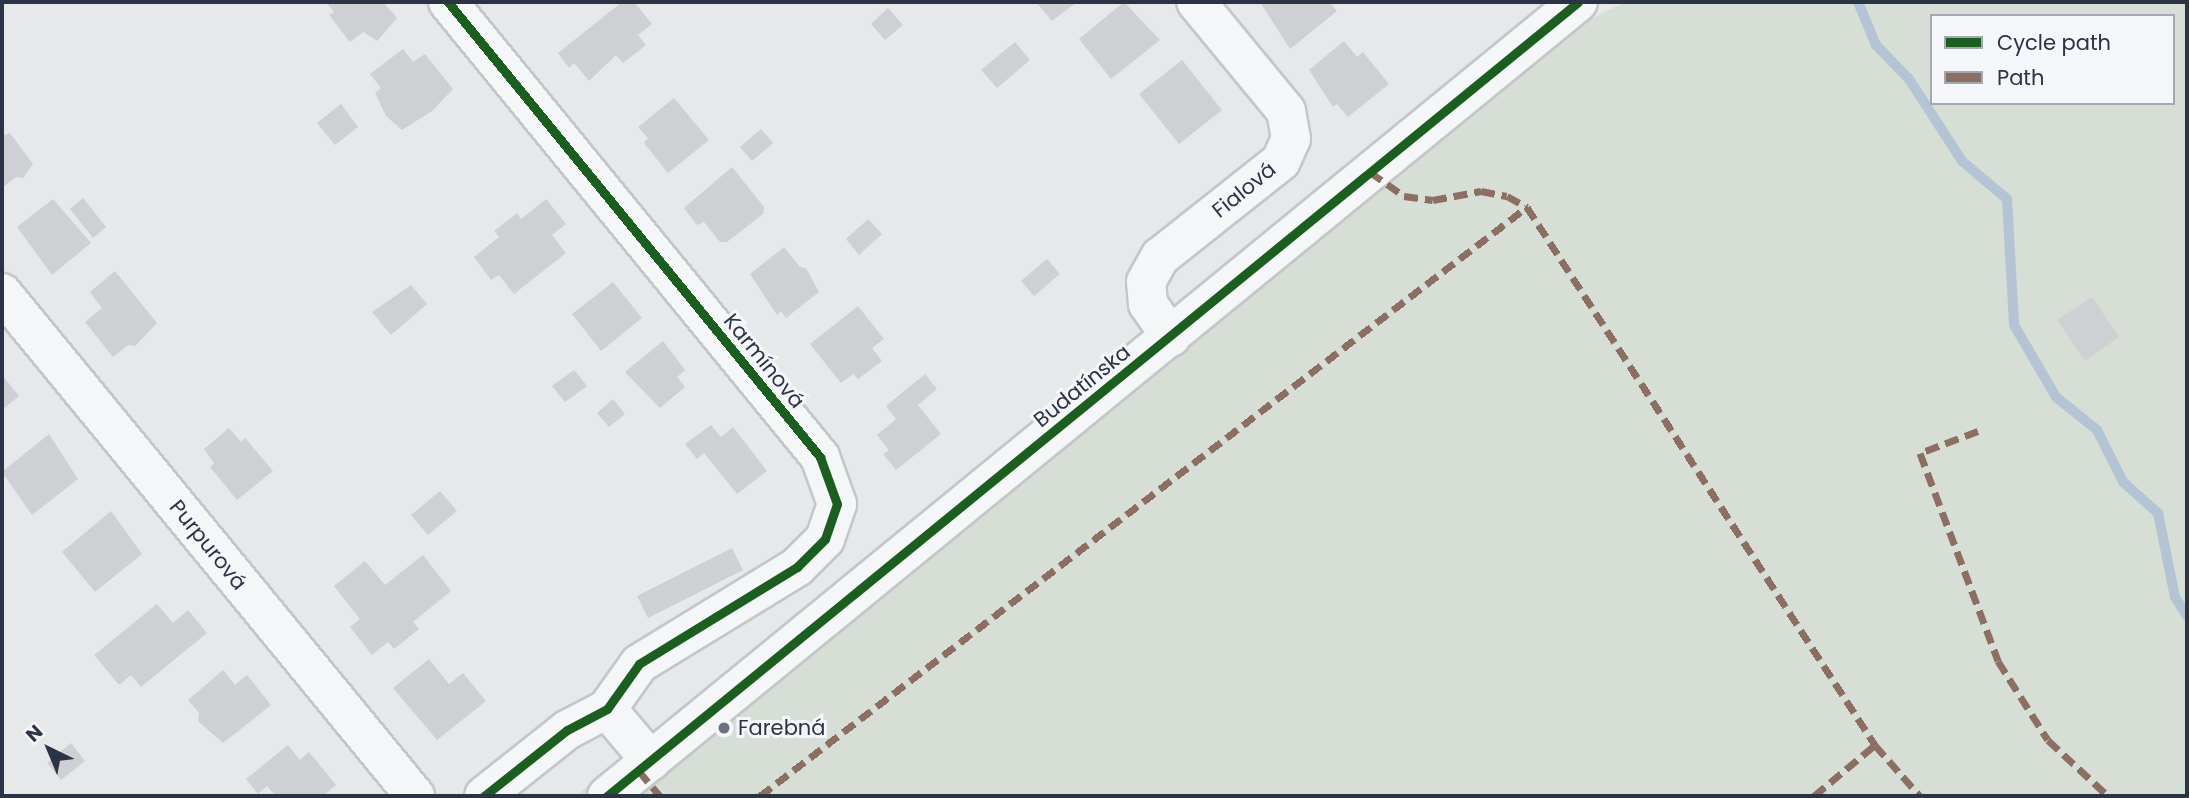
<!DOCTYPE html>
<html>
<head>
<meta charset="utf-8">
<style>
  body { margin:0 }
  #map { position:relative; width:2189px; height:798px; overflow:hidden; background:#e6e8ea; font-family:Poppins,sans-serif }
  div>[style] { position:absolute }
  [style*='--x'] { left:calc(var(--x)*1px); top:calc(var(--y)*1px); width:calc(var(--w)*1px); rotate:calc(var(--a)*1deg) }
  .green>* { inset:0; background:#d6ded6 }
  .stream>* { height:10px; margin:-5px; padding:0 5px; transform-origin:5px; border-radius:5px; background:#b4c4d5 }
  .building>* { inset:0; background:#ced0d3 }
  .roads { filter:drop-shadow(2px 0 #c4c6c8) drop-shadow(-2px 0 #c4c6c8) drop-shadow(0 2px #c4c6c8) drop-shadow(0 -2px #c4c6c8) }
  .minor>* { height:38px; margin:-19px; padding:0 19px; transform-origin:19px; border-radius:19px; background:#f5f6f7 }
  .quiet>* { height:7px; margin-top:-3.5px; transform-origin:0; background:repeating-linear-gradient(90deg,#8d6e63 0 14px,transparent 0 21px) }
  .cycleway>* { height:9px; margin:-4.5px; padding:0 4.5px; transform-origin:4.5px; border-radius:4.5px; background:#1b5e20 }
  .dots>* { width:19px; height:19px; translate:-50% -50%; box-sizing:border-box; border:4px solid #f4f6f9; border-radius:50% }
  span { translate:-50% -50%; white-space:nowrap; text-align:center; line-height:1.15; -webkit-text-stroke:6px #f4f6f9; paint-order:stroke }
  .street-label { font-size:21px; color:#2b3445 }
  .poi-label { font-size:21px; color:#2b3445 }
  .left { translate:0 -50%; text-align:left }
  .frame { position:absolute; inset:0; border:4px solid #2b3445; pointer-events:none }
  .legend { position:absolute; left:1930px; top:14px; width:245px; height:91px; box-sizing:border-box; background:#f4f6f9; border:2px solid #a4a8b1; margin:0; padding:9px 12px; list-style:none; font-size:21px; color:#2b3445 }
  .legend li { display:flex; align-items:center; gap:14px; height:35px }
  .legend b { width:35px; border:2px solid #a4a8b1 }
  .north { position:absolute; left:14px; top:714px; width:70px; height:70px; -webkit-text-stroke:5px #f4f6f9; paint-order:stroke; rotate:317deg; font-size:19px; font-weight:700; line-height:28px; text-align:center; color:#2b3445 }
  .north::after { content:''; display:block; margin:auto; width:24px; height:32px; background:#2b3445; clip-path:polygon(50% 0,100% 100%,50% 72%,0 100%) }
</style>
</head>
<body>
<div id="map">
  <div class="green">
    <i style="clip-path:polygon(evenodd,1625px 2px,2187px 2px,2187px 796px,576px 796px,1448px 90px,1625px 2px,1932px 16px,2173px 16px,2173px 103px,1932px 103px,1932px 16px)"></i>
  </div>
  <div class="stream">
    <i style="--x:1858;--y:2;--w:47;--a:67.3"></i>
    <i style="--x:1876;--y:45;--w:47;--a:45.9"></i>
    <i style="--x:1909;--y:79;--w:98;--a:57.1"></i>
    <i style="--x:1962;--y:161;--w:59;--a:40.2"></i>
    <i style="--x:2007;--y:199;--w:126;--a:86.8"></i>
    <i style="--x:2014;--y:325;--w:83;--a:59.7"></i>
    <i style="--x:2056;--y:397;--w:53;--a:38.8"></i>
    <i style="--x:2097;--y:430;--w:58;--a:63.4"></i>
    <i style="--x:2123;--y:482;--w:47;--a:41.5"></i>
    <i style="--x:2158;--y:513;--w:86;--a:78.6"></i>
    <i style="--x:2175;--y:597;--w:22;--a:58"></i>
  </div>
  <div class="building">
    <i style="clip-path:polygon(326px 2px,383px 2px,397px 18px,377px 41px,363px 32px,350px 42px,329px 15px,334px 12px)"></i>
    <i style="clip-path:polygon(622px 2px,634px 2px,652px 24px,638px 35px,646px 45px,623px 63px,616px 55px,589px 81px,574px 63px,569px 68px,558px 53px)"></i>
    <i style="clip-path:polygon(1036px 2px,1077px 2px,1052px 21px)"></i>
    <i style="clip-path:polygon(1124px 2px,1160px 40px,1111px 79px,1079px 39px)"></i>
    <i style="clip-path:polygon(1260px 2px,1329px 2px,1337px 11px,1290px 49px)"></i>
    <i style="clip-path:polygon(888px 8px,903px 25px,885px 40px,871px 24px)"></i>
    <i style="clip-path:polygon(1344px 41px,1357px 57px,1363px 52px,1389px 84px,1348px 117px,1337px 104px,1333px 107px,1309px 70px)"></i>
    <i style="clip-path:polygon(1015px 42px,1030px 60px,997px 88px,981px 70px)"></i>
    <i style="clip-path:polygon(403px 49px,413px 62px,425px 54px,453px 89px,432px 111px,402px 130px,386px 116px,375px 93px,381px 88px,370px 74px)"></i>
    <i style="clip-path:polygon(1182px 60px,1222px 110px,1179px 144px,1139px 94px)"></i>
    <i style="clip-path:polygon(674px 98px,709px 140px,668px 173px,644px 143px,648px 138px,638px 127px)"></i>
    <i style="clip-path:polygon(341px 104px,358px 127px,335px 145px,317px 123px)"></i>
    <i style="clip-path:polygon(761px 129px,773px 143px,752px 161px,740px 147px)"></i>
    <i style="clip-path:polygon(10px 133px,33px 164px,23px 178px,16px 177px,2px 188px,2px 136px)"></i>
    <i style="clip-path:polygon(732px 167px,764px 207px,763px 214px,727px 242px,720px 242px,704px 222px,697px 225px,684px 208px)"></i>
    <i style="clip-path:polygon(83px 198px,106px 227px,93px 238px,70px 209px)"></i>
    <i style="clip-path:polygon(53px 199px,91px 243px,52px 275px,17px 227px)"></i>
    <i style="clip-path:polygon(546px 199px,566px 224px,552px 235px,566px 253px,514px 294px,499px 275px,491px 280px,474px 257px,499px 237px,494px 231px,517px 213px,521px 219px)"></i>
    <i style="clip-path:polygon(868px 219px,882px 234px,859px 255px,846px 239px)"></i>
    <i style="clip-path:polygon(784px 247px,800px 267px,806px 268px,819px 292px,786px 318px,781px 311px,777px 315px,750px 274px)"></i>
    <i style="clip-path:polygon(1047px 259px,1060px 274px,1034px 296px,1021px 281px)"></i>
    <i style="clip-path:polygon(115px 271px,157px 323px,135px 346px,128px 345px,113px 357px,85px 322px,102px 308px,90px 292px)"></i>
    <i style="clip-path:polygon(613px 282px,642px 318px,601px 351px,572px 314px)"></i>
    <i style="clip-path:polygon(411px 285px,427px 304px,391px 335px,372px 312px)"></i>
    <i style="clip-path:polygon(2092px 297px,2119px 337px,2085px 361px,2057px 320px)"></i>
    <i style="clip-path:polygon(858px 306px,884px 339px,872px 348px,882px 361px,858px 379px,853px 374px,841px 383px,810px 344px)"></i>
    <i style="clip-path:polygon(663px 341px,685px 370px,677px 377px,685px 387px,660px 408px,625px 372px)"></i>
    <i style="clip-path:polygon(574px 370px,587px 386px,565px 402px,552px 386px)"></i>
    <i style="clip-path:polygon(925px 374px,937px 389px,918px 405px,941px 434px,896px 470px,883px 454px,889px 450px,877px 435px,896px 419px,886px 406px)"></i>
    <i style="clip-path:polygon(2px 375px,19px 396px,2px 410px)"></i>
    <i style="clip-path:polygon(613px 399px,625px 414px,609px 427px,597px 413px)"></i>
    <i style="clip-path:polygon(711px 425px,721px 437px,733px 427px,767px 471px,737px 494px,704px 453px,697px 459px,685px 444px)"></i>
    <i style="clip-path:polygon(229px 428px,241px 442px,245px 438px,273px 471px,237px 500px,210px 467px,214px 463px,204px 449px)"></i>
    <i style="clip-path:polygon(49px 434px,78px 479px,32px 515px,2px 472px)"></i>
    <i style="clip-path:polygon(440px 491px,457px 511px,428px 535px,411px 515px)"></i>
    <i style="clip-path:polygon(111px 511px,142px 554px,95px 592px,62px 552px)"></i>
    <i style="clip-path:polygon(732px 548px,743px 570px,648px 618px,637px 596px)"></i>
    <i style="clip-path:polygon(423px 555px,451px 591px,413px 622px,419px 629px,394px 649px,388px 642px,372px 655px,350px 627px,360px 619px,334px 586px,365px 561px,385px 585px)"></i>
    <i style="clip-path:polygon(157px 604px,173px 623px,188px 610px,207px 633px,141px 687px,131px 675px,119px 685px,94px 655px)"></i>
    <i style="clip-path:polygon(429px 659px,449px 684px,463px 673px,486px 701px,437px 740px,393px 688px)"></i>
    <i style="clip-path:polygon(223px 670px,235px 685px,247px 675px,271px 705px,223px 743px,198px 721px,199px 713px,188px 700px)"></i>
    <i style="clip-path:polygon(71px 743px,85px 761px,61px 780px,47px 763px)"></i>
    <i style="clip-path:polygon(288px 745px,300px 760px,309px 752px,336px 785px,323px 796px,276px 796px,267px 786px,258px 794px,246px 779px)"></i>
  </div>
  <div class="roads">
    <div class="minor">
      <i style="--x:448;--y:2;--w:588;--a:50.73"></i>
      <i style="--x:820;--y:457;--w:50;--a:70.1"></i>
      <i style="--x:837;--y:504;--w:37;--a:109"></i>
      <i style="--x:825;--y:539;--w:40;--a:135"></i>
      <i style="--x:797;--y:567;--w:185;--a:148.5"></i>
      <i style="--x:639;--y:664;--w:55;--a:125.4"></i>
      <i style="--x:607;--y:709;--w:45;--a:152.3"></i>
      <i style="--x:567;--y:730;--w:106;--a:141.5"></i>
      <i style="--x:2;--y:293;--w:651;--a:50.61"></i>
      <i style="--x:1171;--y:337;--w:40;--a:-124.9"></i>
      <i style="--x:1148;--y:304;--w:22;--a:-95"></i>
      <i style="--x:1146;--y:282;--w:29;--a:-61"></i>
      <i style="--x:1160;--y:257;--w:154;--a:-38.4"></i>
      <i style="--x:1281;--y:161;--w:24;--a:-66"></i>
      <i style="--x:1291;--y:139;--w:28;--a:-100"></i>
      <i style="--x:1286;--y:111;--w:141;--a:-129.5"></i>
      <i style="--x:607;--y:709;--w:68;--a:49.8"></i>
      <i style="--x:607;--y:796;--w:1254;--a:-39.27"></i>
    </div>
  </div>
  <div class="quiet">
    <i style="--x:1370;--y:172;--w:42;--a:35.2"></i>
    <i style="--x:1404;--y:196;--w:29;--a:8"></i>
    <i style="--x:1433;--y:200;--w:49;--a:-10.6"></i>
    <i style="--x:1481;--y:191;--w:26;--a:11"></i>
    <i style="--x:1507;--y:196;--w:23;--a:29"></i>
    <i style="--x:1527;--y:207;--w:641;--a:57.1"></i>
    <i style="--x:1875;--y:745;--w:68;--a:48.6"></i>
    <i style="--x:1978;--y:431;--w:62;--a:159.2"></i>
    <i style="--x:1920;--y:453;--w:222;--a:69.4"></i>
    <i style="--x:1998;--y:661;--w:93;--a:57.7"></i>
    <i style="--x:2048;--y:740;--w:82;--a:43"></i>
    <i style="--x:639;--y:771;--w:33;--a:50"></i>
    <i style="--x:760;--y:796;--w:967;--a:-37.52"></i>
    <i style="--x:1814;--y:796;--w:80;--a:-39.9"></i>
  </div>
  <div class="cycleway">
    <i style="--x:448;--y:2;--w:588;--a:50.73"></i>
    <i style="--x:820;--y:457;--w:50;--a:70.1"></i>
    <i style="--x:837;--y:504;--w:37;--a:109"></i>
    <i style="--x:825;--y:539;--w:40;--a:135"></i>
    <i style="--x:797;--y:567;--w:185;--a:148.5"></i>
    <i style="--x:639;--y:664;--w:55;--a:125.4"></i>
    <i style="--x:607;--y:709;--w:45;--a:152.3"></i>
    <i style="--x:567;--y:730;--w:106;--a:141.5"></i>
    <i style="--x:607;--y:796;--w:1254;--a:-39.27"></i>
  </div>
  <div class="dots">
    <i style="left:724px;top:728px;background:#6c737f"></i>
  </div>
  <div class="street-label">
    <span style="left:1244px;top:190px;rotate:-39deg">Fialová</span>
    <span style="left:764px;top:361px;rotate:51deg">Karmínová</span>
    <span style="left:1082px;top:386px;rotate:-39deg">Budatínska</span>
    <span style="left:208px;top:545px;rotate:51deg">Purpurová</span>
  </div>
  <div class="poi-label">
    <span class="left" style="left:738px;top:728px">Farebná</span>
  </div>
  <div class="frame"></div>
  <ul class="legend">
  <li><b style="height:9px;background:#1b5e20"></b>Cycle path</li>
  <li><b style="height:9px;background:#8d6e63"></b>Path</li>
  </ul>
  <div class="north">N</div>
</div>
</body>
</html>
